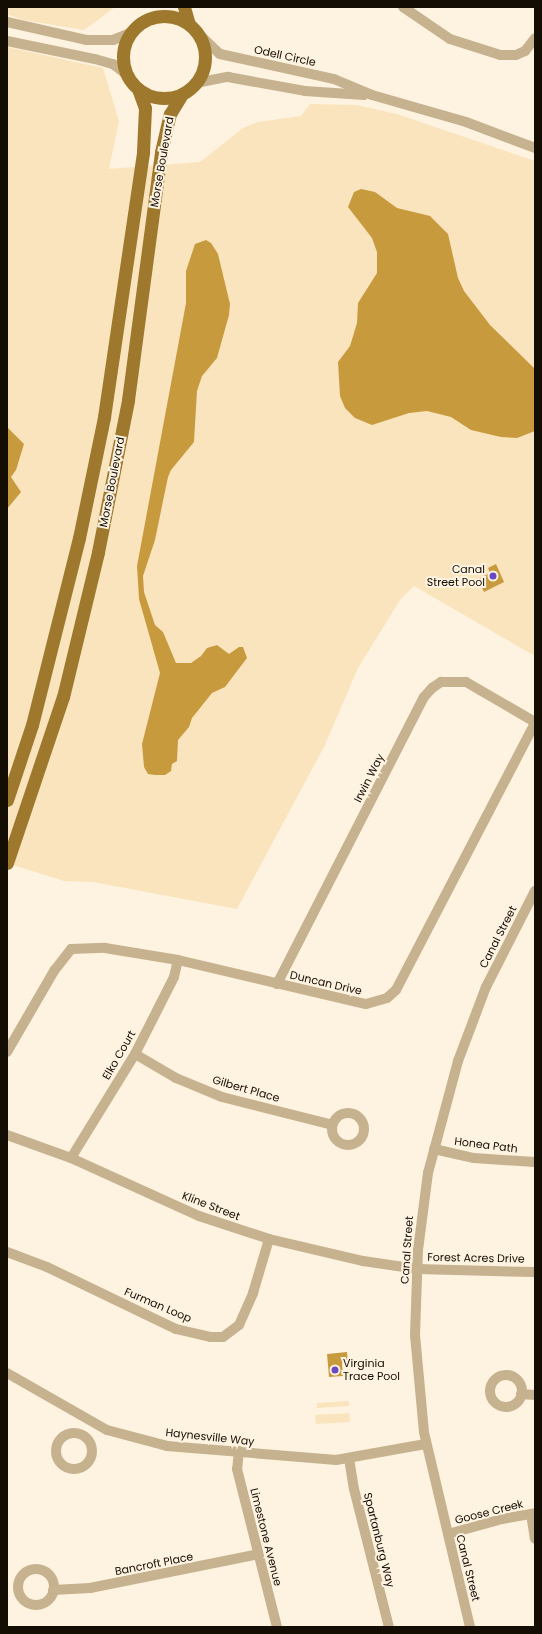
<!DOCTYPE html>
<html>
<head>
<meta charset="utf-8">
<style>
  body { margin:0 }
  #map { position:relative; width:542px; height:1634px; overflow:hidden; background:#fef3e0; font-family:Poppins,sans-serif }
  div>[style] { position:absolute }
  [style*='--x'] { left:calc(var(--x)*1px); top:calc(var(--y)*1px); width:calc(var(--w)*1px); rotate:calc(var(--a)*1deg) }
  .green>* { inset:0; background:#fae4bd }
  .water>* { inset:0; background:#c89a3e }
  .minor>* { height:10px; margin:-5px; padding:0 5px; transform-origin:5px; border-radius:5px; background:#c6b28e }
  .minor>.ring { margin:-5px; padding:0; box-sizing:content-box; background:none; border:10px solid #c6b28e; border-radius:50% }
  .major>* { height:13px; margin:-6.5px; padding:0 6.5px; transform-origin:6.5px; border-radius:6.5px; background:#9d782d }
  .major>.ring { margin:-6.5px; padding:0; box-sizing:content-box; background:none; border:13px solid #9d782d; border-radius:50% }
  .dots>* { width:11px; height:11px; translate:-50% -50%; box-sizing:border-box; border:2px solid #fef3e0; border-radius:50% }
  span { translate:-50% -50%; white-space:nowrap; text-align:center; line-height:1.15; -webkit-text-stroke:4px #fef3e0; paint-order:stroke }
  .street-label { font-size:11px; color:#130d04 }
  .poi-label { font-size:11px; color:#130d04 }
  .right { translate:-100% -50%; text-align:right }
  .left { translate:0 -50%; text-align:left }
  .frame { position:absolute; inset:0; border:8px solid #130d04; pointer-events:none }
</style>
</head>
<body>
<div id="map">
  <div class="green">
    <i style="clip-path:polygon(7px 7px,115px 7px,84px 30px,23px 20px,7px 14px)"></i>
    <i style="clip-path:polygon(7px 47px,103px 68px,119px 121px,109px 169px,200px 162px,243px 128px,258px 122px,301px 116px,310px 104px,357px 105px,397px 114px,535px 161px,535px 656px,414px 586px,400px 600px,358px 668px,325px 745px,237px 909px,93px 882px,64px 881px,7px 863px)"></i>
    <i style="clip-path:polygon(349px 1401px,349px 1406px,317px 1408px,317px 1403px)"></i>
    <i style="clip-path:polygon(349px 1413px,350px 1422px,316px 1424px,315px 1415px)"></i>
  </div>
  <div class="water">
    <i style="clip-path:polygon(361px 189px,375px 192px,397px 208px,430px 216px,448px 234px,458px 278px,464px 291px,490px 325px,535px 369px,535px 431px,517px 438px,501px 437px,471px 430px,451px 417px,427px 411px,409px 413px,372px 425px,355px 418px,345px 408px,340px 396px,338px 362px,350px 346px,357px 323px,358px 303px,377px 273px,377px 252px,372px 238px,348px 207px,354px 192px)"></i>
    <i style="clip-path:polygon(206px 240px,211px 243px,218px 254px,230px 304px,229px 315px,217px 358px,202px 376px,197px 391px,194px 442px,171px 470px,168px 477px,155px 540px,143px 576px,144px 592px,155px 625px,163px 632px,176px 663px,191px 663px,201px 656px,207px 648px,217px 645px,229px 654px,239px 647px,243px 647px,247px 658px,225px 687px,212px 693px,192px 718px,189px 727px,178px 740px,177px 761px,172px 764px,171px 771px,165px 775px,155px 775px,148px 774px,144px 767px,142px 744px,160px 673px,139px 599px,137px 566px,186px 303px,186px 271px,195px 244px)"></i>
    <i style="clip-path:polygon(7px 427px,24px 444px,16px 470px,11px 477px,21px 492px,7px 509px)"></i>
    <i style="clip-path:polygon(496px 564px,504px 582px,484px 592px,478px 579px,490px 573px,488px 568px)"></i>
    <i style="clip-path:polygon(347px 1352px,348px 1362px,342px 1363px,343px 1376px,329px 1377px,327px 1354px)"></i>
  </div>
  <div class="minor">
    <i style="--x:403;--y:7;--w:57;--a:34.2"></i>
    <i style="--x:450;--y:39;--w:52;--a:17.7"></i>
    <i style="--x:500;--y:55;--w:16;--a:0"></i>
    <i style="--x:516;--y:55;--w:10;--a:-24"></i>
    <i style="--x:525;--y:51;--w:16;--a:-52"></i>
    <i style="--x:7;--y:22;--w:81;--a:12.8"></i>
    <i style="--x:86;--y:40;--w:27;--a:0"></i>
    <i style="--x:113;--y:40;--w:18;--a:-22"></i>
    <i style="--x:198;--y:33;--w:30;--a:44"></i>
    <i style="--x:220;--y:54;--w:117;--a:12.4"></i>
    <i style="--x:334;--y:79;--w:41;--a:22.8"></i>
    <i style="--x:372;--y:95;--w:98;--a:16"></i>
    <i style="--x:466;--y:122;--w:74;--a:20.6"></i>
    <i style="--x:7;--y:41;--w:90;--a:11.6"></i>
    <i style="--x:95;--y:59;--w:19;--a:16"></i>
    <i style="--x:113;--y:64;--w:16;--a:38"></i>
    <i style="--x:196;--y:83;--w:33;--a:-11"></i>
    <i style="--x:228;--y:77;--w:78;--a:10.3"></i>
    <i style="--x:305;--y:91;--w:59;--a:3.9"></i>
    <i style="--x:277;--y:984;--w:322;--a:-62.9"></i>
    <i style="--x:424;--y:697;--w:12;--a:-48"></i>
    <i style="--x:432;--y:688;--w:11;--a:-34"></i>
    <i style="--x:441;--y:682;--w:25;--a:0"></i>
    <i style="--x:466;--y:682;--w:80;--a:30.1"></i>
    <i style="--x:7;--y:1052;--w:94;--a:-59.9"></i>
    <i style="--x:54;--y:971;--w:28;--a:-52"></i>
    <i style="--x:71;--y:949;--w:34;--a:-2"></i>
    <i style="--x:105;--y:948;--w:74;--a:9.3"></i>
    <i style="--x:178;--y:960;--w:193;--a:13.2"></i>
    <i style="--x:366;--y:1004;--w:22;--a:-16"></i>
    <i style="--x:387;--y:998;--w:12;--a:-42"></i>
    <i style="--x:396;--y:990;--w:301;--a:-62.5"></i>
    <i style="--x:135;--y:1054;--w:48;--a:30.3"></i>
    <i style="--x:176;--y:1078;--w:50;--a:22.4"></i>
    <i style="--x:222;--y:1097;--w:114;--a:14.2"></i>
    <i class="ring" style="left:332px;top:1113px;width:22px;height:22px"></i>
    <i style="--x:7;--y:1135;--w:68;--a:19.8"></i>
    <i style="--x:71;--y:1158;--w:141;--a:24.4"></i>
    <i style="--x:199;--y:1216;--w:74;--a:18.2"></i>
    <i style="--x:269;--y:1239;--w:97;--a:13.2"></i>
    <i style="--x:363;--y:1261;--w:55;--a:8.4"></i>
    <i style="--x:417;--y:1269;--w:118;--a:1.5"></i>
    <i style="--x:434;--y:1149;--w:41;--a:12.7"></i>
    <i style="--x:474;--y:1158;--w:61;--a:3.8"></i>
    <i style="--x:71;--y:1158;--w:122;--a:-58.4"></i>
    <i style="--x:135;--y:1054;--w:86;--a:-63.1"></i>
    <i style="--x:174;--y:977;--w:17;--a:-77"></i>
    <i style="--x:7;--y:1252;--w:43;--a:20.6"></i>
    <i style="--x:47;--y:1267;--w:143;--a:25.7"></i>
    <i style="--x:176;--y:1329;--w:35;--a:13"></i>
    <i style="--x:210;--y:1337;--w:13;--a:0"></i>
    <i style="--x:223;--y:1337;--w:20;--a:-37"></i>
    <i style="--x:239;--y:1325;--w:35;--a:-66"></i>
    <i style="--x:253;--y:1293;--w:56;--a:-73.5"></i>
    <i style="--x:7;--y:1373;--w:115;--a:29.7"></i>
    <i style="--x:107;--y:1430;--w:62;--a:14.9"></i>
    <i style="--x:167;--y:1446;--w:170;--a:4.7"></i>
    <i style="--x:336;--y:1460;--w:91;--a:-10.1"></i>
    <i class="ring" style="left:490px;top:1375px;width:22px;height:22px"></i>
    <i style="--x:521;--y:1394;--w:14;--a:4"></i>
    <i class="ring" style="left:56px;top:1433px;width:26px;height:26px"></i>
    <i style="--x:239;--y:1451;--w:18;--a:96"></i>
    <i style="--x:237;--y:1469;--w:163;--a:75.8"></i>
    <i style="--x:349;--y:1458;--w:31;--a:81"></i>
    <i style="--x:354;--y:1489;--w:142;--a:75.8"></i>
    <i style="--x:531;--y:1514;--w:25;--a:81"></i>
    <i style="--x:448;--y:1534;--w:56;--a:-15.5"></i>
    <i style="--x:502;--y:1519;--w:34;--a:-10"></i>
    <i class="ring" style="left:18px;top:1569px;width:26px;height:26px"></i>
    <i style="--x:53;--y:1590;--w:37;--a:-3"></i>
    <i style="--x:90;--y:1588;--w:171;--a:-11.4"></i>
    <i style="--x:470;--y:1627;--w:200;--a:-103.3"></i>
    <i style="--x:424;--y:1432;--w:97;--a:-95.3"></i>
    <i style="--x:415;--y:1335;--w:85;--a:-88"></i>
    <i style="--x:418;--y:1250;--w:78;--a:-82.6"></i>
    <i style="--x:428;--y:1173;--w:116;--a:-75"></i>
    <i style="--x:458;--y:1061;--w:79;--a:-69.3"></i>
    <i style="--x:486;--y:987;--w:108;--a:-63"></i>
  </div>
  <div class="major">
    <i style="--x:184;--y:7;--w:18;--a:74"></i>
    <i class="ring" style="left:123px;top:16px;width:69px;height:69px"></i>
    <i style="--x:7;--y:800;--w:79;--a:-71.6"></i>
    <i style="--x:32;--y:725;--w:193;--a:-75.9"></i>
    <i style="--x:79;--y:538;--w:124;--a:-78.3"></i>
    <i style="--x:104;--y:417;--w:268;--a:-81.6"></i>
    <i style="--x:143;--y:152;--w:44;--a:-87.4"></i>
    <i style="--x:145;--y:108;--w:20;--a:-110"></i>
    <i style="--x:7;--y:863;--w:175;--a:-71.4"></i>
    <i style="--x:63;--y:697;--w:149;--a:-76.4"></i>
    <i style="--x:98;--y:552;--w:155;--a:-78.8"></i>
    <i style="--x:128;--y:400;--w:250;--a:-82.4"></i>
    <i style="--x:161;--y:152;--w:39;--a:-77"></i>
    <i style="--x:170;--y:114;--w:23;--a:-59"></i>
  </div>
  <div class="dots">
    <i style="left:493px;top:576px;background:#6a48c1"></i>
    <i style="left:335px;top:1370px;background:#6a48c1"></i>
  </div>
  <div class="street-label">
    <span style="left:285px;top:56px;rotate:12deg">Odell Circle</span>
    <span style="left:162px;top:162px;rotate:-80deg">Morse Boulevard</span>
    <span style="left:112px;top:482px;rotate:-79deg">Morse Boulevard</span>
    <span style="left:369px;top:778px;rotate:-63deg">Irwin Way</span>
    <span style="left:498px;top:937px;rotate:-63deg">Canal Street</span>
    <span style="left:326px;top:983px;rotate:13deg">Duncan Drive</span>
    <span style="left:119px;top:1055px;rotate:-60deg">Elko Court</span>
    <span style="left:246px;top:1089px;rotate:16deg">Gilbert Place</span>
    <span style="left:486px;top:1145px;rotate:7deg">Honea Path</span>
    <span style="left:211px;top:1206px;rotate:21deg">Kline Street</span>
    <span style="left:407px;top:1250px;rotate:-86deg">Canal Street</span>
    <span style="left:476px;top:1258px;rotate:1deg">Forest Acres Drive</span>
    <span style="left:158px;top:1305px;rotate:23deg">Furman Loop</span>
    <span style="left:210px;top:1437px;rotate:6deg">Haynesville Way</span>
    <span style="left:489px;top:1512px;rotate:-14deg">Goose Creek</span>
    <span style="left:266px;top:1537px;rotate:76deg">Limestone Avenue</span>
    <span style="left:379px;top:1540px;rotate:76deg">Spartanburg Way</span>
    <span style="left:154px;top:1564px;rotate:-11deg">Bancroft Place</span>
    <span style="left:468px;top:1568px;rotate:76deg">Canal Street</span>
  </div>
  <div class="poi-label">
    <span class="right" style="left:485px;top:576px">Canal<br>Street Pool</span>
    <span class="left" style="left:343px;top:1370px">Virginia<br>Trace Pool</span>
  </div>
  <div class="frame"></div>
</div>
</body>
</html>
